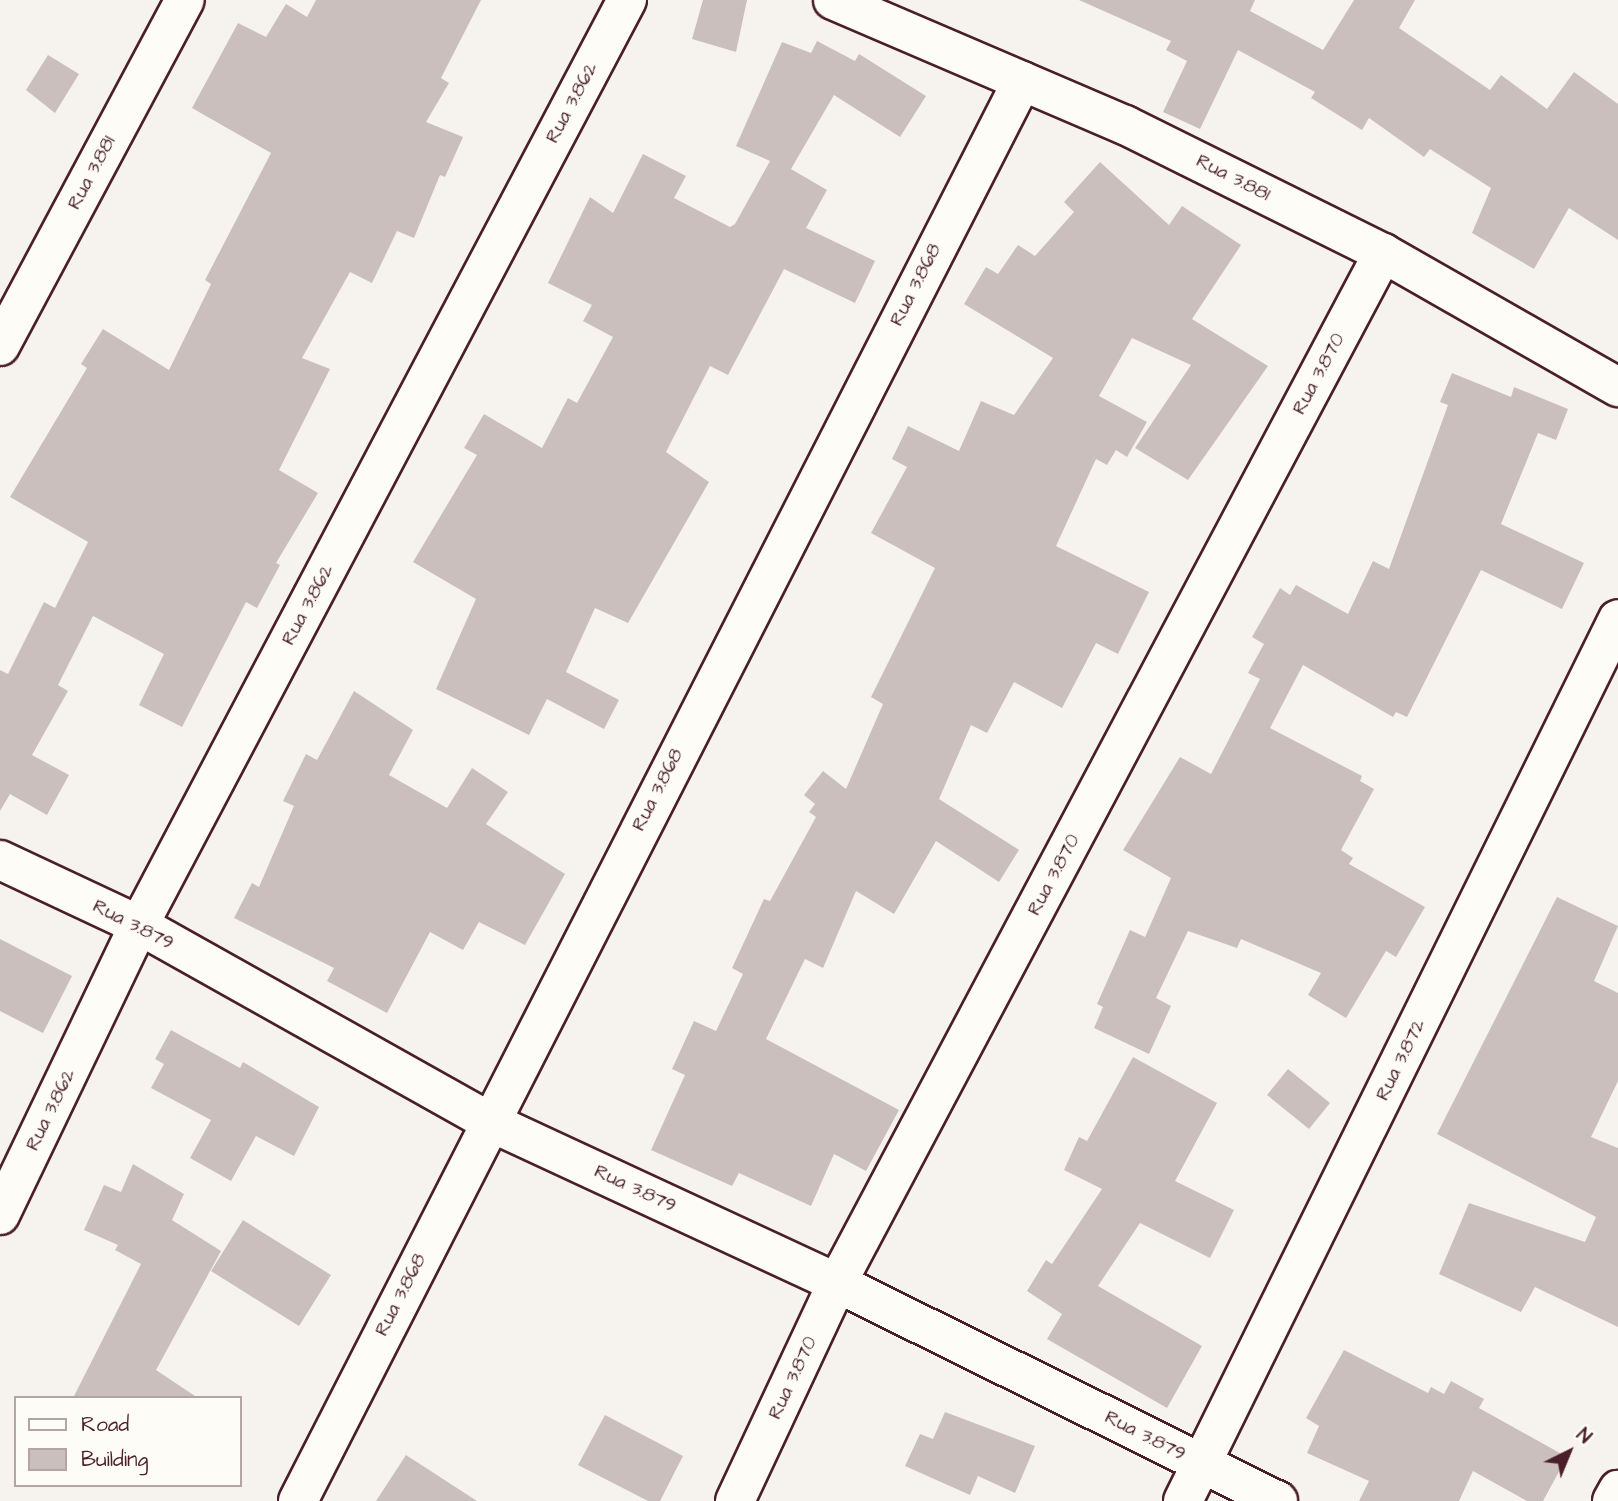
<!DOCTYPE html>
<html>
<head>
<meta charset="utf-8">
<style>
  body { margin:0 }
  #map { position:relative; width:1618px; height:1501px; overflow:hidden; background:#f6f3ef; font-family:"Architects Daughter",sans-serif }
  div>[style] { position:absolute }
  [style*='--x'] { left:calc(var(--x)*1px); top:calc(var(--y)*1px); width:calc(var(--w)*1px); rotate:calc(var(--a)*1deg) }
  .building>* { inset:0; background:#cbbfbe }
  .roads { filter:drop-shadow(2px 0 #4a1f2b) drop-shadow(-2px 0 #4a1f2b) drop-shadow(0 2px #4a1f2b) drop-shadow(0 -2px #4a1f2b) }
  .minor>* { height:38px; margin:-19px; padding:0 19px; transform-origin:19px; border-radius:19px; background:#fdfcf7 }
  span { translate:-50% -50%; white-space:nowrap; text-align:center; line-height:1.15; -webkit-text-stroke:6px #fdfcf7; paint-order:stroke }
  .street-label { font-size:19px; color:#4a1f2b }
  .legend { position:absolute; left:14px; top:1396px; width:228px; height:91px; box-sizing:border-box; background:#fdfcf7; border:2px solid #b5a4a5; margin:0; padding:9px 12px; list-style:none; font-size:21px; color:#4a1f2b }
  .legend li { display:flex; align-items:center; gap:14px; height:35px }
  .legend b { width:35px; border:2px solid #b5a4a5 }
  .north { position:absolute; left:1534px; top:1417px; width:70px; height:70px; -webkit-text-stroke:5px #fdfcf7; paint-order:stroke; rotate:43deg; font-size:19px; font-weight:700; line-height:28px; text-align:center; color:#4a1f2b }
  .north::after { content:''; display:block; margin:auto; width:24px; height:32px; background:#4a1f2b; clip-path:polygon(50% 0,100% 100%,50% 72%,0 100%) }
</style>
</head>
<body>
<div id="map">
  <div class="building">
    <i style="clip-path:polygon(316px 0,481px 0,441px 78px,449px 83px,426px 122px,463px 137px,445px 177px,440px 175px,414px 238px,397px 231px,372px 283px,350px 272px,302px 358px,330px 369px,279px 470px,318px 493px,276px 563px,280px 565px,257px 608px,246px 602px,182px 727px,139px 705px,164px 654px,93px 616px,58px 685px,68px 691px,32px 755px,69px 775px,47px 815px,10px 794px,0 811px,0 670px,8px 674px,44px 602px,55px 608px,88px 542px,10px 497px,87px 368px,81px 364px,103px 329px,169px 370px,211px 284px,205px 280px,271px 153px,192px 108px,238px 23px,266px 37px,286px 4px,307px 17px)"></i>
    <i style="clip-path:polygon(703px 0,747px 0,736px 52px,692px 39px)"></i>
    <i style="clip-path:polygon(1079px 0,1255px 0,1250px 11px,1323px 50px,1354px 0,1415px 0,1399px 28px,1490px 90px,1501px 75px,1547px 109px,1574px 72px,1618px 104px,1618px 240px,1569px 208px,1534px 269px,1472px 233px,1491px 188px,1430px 149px,1424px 157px,1369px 118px,1362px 130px,1311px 98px,1315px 92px,1238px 50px,1200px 129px,1163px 112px,1187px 61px,1166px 50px,1171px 41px)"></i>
    <i style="clip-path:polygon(817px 41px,855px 61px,859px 54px,926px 96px,900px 137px,834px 95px,791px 169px,827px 190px,806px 228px,875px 261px,855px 303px,784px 269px,728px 375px,710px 366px,666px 452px,709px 482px,628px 623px,595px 608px,566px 672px,619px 700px,604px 729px,547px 699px,529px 735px,436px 689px,476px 599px,413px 562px,477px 455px,464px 448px,484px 414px,542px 448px,568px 398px,577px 403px,613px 337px,583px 321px,592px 305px,548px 283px,590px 197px,613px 213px,643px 154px,686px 176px,674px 198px,730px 227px,735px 224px,770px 161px,736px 146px,782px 42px,811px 53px)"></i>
    <i style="clip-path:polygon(48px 55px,79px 74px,55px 113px,26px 90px)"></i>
    <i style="clip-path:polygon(1100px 162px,1169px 225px,1182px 206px,1241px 245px,1192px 319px,1268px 366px,1188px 480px,1135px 448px,1191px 365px,1132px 338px,1099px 396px,1147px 422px,1127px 457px,1116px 450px,1107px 465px,1096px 459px,1056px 546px,1149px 592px,1118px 654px,1096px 643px,1062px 708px,1014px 682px,987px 733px,971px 725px,939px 799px,1019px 850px,999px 882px,936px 841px,894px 914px,856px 891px,823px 968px,805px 959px,766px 1039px,899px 1110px,866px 1171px,834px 1154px,811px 1206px,739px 1173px,732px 1186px,651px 1150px,685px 1075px,672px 1069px,694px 1021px,716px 1031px,743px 974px,732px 968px,764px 899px,770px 901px,816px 817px,809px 812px,815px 804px,804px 795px,823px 771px,846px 789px,883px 704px,871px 697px,935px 568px,871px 533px,907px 467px,892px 459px,908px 426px,959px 451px,981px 401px,1014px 415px,1053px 358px,964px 304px,986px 267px,998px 274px,1018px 245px,1035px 256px,1074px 212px,1064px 202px)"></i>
    <i style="clip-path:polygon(1452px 373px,1511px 397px,1514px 387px,1568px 409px,1556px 440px,1538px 433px,1501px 524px,1584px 563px,1562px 609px,1481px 570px,1407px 717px,1396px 712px,1393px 717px,1303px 665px,1270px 728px,1362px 776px,1360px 781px,1374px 789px,1341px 850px,1353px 858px,1349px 864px,1425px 907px,1396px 957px,1386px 951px,1346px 1018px,1308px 995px,1321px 973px,1241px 939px,1237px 948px,1188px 931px,1156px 998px,1171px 1006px,1149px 1054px,1094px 1028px,1103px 1007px,1097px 1004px,1130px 930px,1145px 937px,1171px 878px,1123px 850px,1180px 757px,1211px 774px,1260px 679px,1248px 673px,1264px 644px,1252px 637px,1280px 588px,1290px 595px,1296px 585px,1348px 614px,1373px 561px,1389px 569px,1448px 405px,1440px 402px)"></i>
    <i style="clip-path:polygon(354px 691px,413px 730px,389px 775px,447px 808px,472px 768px,508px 792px,486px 824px,565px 874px,525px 945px,479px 922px,463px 950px,430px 932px,387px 1013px,327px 981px,334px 968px,234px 918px,252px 883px,259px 887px,294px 806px,283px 801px,306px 754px,317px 760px)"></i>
    <i style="clip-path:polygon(1557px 897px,1618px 926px,1594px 981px,1618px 993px,1618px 1081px,1591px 1137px,1618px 1148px,1618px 1327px,1535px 1287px,1521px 1312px,1439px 1274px,1469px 1203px,1585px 1242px,1596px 1217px,1437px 1134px)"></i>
    <i style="clip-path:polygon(0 939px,72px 976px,43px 1033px,0 1011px)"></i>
    <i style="clip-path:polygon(171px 1030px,240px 1068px,243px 1062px,319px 1107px,294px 1156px,256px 1136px,231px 1181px,190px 1158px,211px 1120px,151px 1088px,164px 1064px,155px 1059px)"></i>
    <i style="clip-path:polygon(1133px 1057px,1217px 1103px,1175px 1181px,1234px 1210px,1210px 1258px,1140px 1223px,1098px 1286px,1202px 1346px,1167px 1408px,1047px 1339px,1062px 1314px,1027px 1291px,1046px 1260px,1052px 1264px,1102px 1189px,1064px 1170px,1079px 1137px,1087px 1141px)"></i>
    <i style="clip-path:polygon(1288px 1069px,1330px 1103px,1309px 1129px,1267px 1095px)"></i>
    <i style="clip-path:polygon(133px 1164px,184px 1194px,172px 1220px,221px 1251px,156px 1370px,198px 1398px,73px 1398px,141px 1264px,115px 1250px,118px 1245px,84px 1230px,104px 1185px,121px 1192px)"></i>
    <i style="clip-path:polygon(243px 1220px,331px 1275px,299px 1326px,211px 1271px)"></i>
    <i style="clip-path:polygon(1344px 1350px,1428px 1393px,1431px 1387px,1444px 1394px,1451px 1381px,1484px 1399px,1479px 1408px,1567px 1457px,1543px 1501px,1527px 1501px,1473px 1471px,1459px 1501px,1359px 1501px,1369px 1481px,1307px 1453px,1319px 1426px,1306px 1418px)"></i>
    <i style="clip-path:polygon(945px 1412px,1035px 1446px,1015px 1493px,978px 1476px,970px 1495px,905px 1466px,920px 1434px,933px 1439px)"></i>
    <i style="clip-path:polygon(605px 1415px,683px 1456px,660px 1501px,648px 1501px,578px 1465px)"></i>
    <i style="clip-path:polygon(406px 1455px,477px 1501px,376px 1501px)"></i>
  </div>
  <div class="roads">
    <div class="minor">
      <i style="--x:833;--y:0;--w:318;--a:23.2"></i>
      <i style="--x:1125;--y:125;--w:288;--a:26.4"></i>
      <i style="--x:1383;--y:253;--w:271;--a:29.7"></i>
      <i style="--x:0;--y:346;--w:392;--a:-61.9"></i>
      <i style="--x:0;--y:860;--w:153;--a:25.1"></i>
      <i style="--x:139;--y:925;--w:400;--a:29.3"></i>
      <i style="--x:488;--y:1121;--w:385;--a:24.9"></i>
      <i style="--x:837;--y:1283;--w:492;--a:26.3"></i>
      <i style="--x:0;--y:1215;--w:322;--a:-64.4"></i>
      <i style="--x:139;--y:925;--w:1046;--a:-62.19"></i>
      <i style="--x:298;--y:1501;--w:1594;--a:-62.98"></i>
      <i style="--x:735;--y:1501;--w:241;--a:-64.9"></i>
      <i style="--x:837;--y:1283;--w:1166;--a:-62.07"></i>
      <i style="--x:1183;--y:1501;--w:983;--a:-63.75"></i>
      <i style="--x:1612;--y:1501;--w:13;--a:-61"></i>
    </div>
  </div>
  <div class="street-label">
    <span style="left:572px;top:103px;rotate:-62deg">Rua 3.862</span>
    <span style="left:92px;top:173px;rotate:-62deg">Rua 3.881</span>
    <span style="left:1233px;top:178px;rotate:27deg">Rua 3.881</span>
    <span style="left:916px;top:285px;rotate:-63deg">Rua 3.868</span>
    <span style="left:1319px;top:374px;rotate:-62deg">Rua 3.870</span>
    <span style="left:308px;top:605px;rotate:-62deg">Rua 3.862</span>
    <span style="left:658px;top:790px;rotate:-63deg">Rua 3.868</span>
    <span style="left:1054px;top:875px;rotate:-62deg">Rua 3.870</span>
    <span style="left:133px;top:925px;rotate:27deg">Rua 3.879</span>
    <span style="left:1401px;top:1060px;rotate:-64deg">Rua 3.872</span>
    <span style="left:51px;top:1110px;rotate:-64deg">Rua 3.862</span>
    <span style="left:635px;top:1189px;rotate:25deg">Rua 3.879</span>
    <span style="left:401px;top:1295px;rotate:-63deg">Rua 3.868</span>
    <span style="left:793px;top:1378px;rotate:-65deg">Rua 3.870</span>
    <span style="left:1145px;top:1436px;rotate:27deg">Rua 3.879</span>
  </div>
  <ul class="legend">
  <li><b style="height:9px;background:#fdfcf7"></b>Road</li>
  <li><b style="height:19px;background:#cbbfbe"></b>Building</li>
  </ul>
  <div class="north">N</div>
</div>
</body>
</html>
